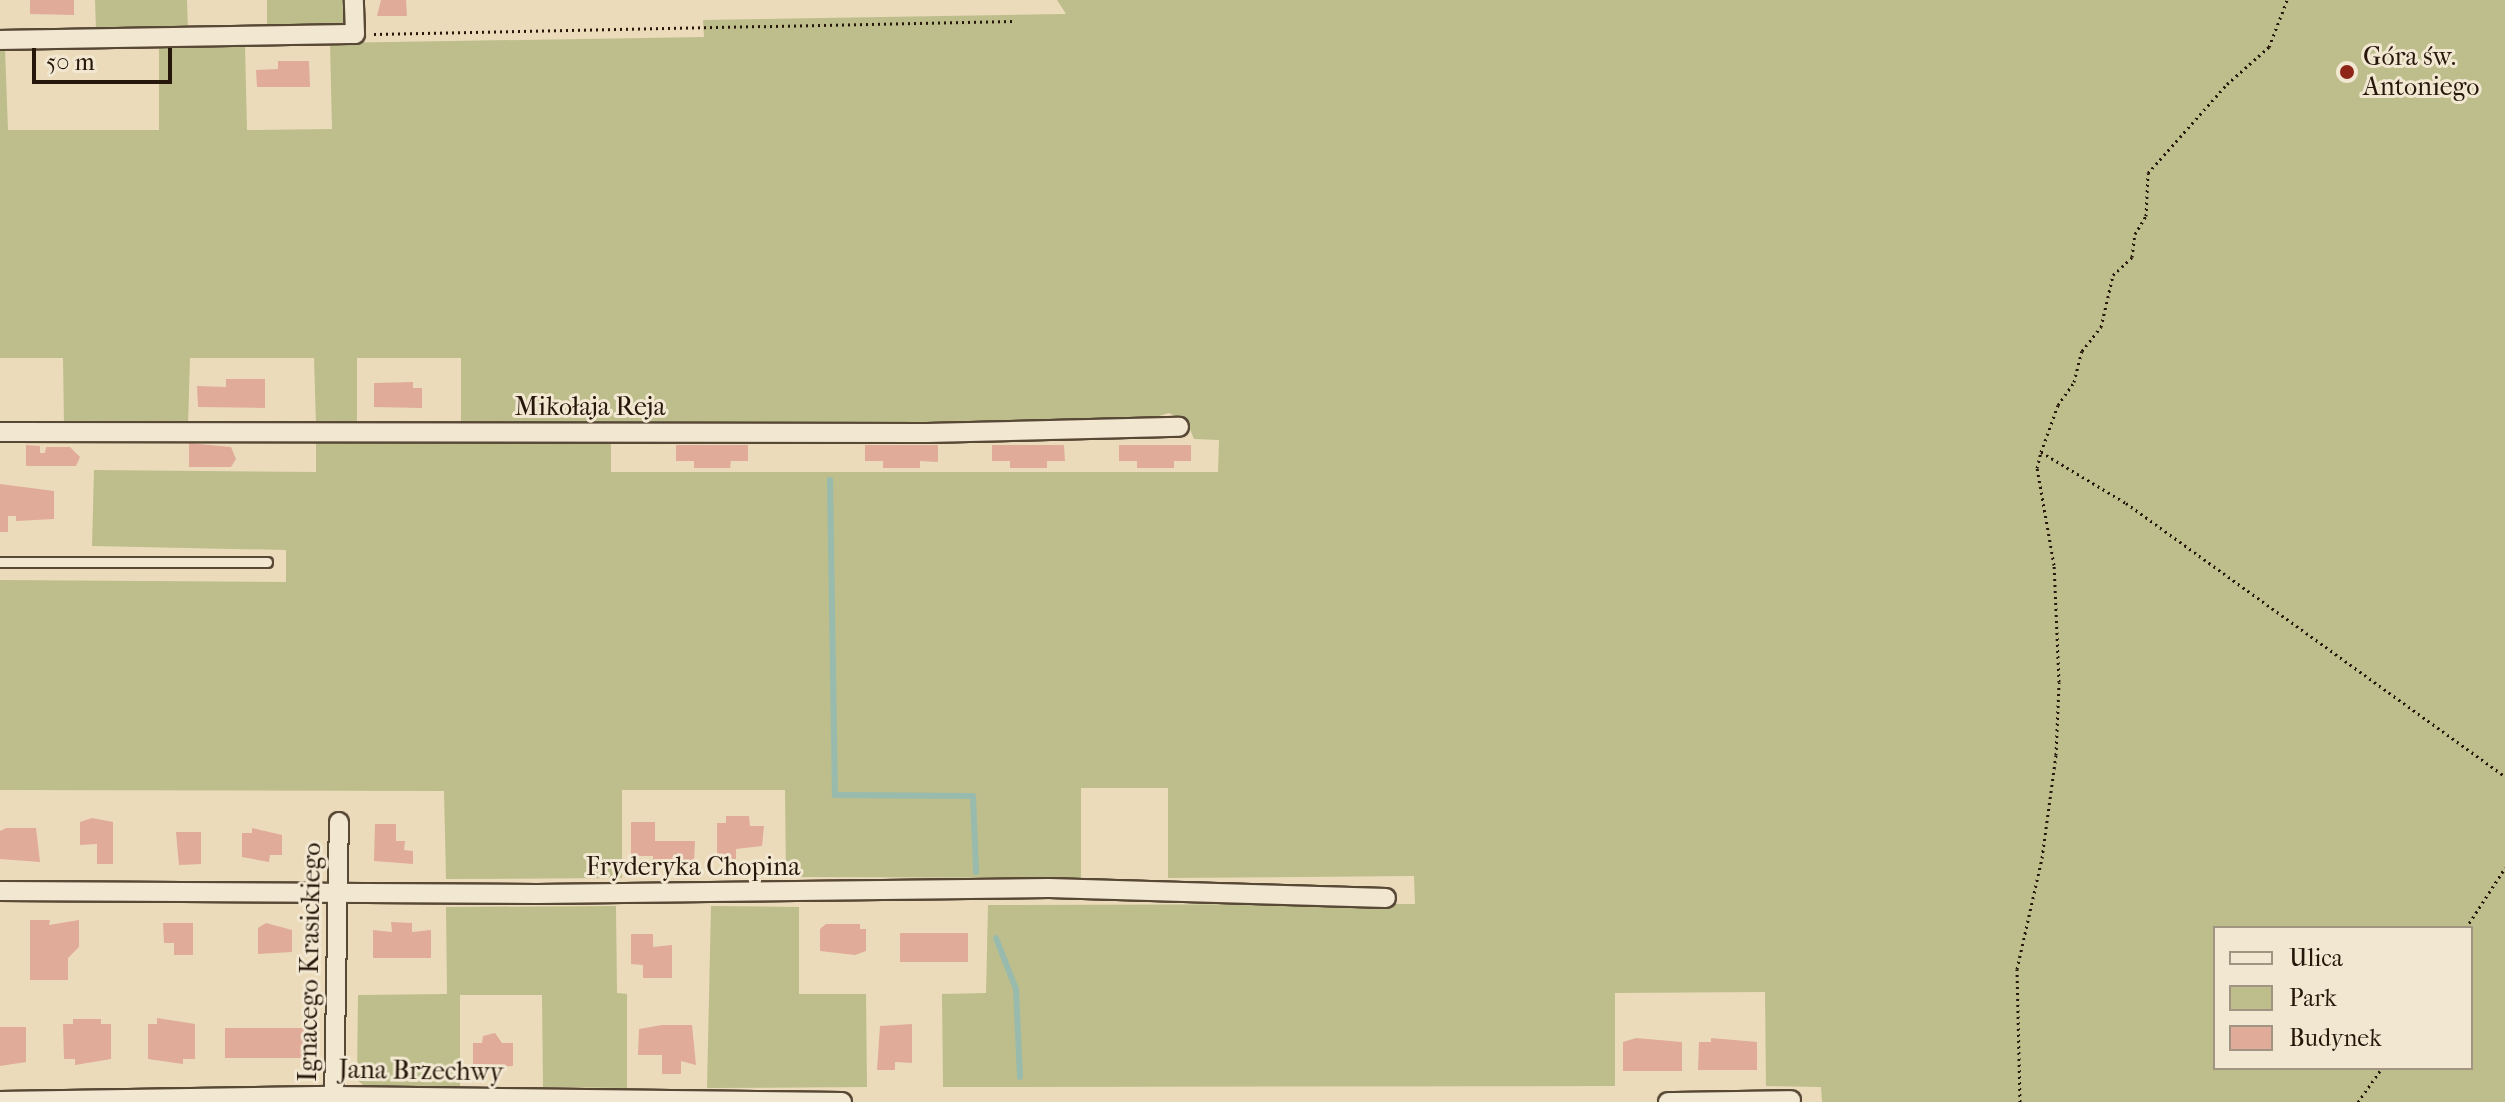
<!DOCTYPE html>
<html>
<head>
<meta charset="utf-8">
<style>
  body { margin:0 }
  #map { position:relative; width:2505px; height:1102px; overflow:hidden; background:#ebdbba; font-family:"IM FELL French Canon",serif }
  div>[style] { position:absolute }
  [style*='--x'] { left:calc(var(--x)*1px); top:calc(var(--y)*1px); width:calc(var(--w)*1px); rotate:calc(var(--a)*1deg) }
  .green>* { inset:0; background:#bdbe8c }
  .stream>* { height:6px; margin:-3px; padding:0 3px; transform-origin:3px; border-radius:3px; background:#98bbad }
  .building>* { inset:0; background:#e0ab99 }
  .path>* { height:3px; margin-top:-1.5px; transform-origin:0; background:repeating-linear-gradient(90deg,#27170a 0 2px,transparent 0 6px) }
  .roads { filter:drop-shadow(2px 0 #584836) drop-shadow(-2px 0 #584836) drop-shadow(0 2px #584836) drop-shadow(0 -2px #584836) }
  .lane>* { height:9px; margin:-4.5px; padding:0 4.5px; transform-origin:4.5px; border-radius:4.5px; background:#f2e8d2 }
  .street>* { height:18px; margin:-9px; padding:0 9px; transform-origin:9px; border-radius:9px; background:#f2e8d2 }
  .dots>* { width:22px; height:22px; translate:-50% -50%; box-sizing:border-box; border:4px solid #f2e8d2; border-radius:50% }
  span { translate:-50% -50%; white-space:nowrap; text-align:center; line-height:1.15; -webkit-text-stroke:6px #f2e8d2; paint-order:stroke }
  .poi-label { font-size:26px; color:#27170a }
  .left { translate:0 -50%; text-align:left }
  .street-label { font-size:26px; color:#27170a }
  .legend { position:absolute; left:2213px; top:926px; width:260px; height:144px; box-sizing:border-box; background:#f2e8d2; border:2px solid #a19482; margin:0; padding:10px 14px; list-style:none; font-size:24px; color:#27170a }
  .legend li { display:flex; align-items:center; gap:16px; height:40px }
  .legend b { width:40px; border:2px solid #a19482 }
  .scale { position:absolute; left:32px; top:48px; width:140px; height:36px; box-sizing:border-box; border:4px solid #27170a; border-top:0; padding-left:10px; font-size:24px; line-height:28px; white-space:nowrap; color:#27170a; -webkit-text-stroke:6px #f2e8d2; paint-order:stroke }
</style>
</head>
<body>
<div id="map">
  <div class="green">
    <i style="clip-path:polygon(95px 0,187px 0,188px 29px,96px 30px)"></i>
    <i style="clip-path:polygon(267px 0,346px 0,346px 26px,267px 27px)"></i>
    <i style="clip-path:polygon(evenodd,1057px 0,2505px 0,2505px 1102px,1822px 1102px,1821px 1087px,1766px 1086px,1765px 992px,1615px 993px,1615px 1086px,943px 1087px,942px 994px,986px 993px,988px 905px,1415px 904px,1414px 876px,1168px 878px,1168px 788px,1081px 788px,1081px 878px,786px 877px,785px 790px,622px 790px,622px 878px,446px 879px,444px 791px,0 790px,0 580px,286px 582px,286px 550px,92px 546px,94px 470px,316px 472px,316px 439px,611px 442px,611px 472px,1218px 472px,1219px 440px,1194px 439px,1187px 422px,1169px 413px,1139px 422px,461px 425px,461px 358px,357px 358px,357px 425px,316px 425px,314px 358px,190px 358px,188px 426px,64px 426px,63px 358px,0 358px,0 49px,5px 49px,8px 130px,159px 130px,159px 46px,245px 45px,247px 130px,332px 129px,330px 43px,704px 37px,703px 20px,1066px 14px,1057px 0,2215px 928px,2471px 928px,2471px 1068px,2215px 1068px,2215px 928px)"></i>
    <i style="clip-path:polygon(616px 906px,617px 993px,627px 994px,627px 1088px,543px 1087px,542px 995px,460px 995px,460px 1087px,366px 1087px,357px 1080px,358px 995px,447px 994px,446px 907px)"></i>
    <i style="clip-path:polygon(711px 906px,799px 907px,799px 994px,866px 994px,867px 1087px,707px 1088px)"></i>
  </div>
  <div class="stream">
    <i style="--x:830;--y:480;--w:315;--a:89.1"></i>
    <i style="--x:835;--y:795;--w:138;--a:0.4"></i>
    <i style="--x:973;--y:796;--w:76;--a:87.7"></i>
    <i style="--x:996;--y:938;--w:55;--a:68.6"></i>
    <i style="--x:1016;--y:989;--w:88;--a:87.4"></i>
  </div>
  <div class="building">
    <i style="clip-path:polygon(30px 0,74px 0,74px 15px,30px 14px)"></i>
    <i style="clip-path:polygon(381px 0,406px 0,407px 16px,377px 16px)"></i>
    <i style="clip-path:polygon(278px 61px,309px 61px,310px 87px,257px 87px,256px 70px,278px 69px)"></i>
    <i style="clip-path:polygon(226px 379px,265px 379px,265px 408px,198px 407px,197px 386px,226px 387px)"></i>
    <i style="clip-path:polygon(413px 382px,413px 388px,422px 388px,422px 408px,374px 407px,374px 383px)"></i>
    <i style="clip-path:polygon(189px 443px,231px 447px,236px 459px,231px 467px,189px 467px)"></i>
    <i style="clip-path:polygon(26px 445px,40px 446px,40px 453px,45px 453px,46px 447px,70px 447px,80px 457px,76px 466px,26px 466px)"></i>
    <i style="clip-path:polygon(676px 445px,748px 445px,748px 461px,731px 461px,730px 468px,694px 468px,694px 461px,676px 461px)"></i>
    <i style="clip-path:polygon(865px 445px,938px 445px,938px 462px,920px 461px,920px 468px,883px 468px,883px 461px,865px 461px)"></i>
    <i style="clip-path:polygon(992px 445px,1064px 445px,1065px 461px,1047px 461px,1047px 468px,1010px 468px,1010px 461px,992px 461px)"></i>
    <i style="clip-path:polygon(1119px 445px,1191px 445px,1191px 461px,1174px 461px,1174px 468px,1137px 468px,1137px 461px,1119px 461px)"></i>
    <i style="clip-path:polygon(0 484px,54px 491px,54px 519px,16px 521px,16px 516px,8px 516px,8px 532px,0 532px)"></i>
    <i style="clip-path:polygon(726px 816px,749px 816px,750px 826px,764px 826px,762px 846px,736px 849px,736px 859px,717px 859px,717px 823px,726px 823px)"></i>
    <i style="clip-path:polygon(92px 818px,113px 822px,113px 864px,97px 864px,97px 844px,80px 845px,80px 822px)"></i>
    <i style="clip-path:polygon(631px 822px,655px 822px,655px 841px,695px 841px,694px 864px,653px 864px,653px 856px,631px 856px)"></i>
    <i style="clip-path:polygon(375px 824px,396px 824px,396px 841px,405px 841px,404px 850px,413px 851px,413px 864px,374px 861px)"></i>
    <i style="clip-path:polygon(6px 828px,36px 828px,40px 862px,0 859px,0 831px)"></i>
    <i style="clip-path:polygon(252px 828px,282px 835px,282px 855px,270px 855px,269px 862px,242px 857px,242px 833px,252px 833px)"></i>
    <i style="clip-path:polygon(176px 832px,201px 832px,201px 864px,179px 865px)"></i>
    <i style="clip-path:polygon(30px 920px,50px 920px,49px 925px,79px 920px,79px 947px,68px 958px,68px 980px,30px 980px)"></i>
    <i style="clip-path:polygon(391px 922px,412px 923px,412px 932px,431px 930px,431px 958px,373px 958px,373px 930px,392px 932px)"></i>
    <i style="clip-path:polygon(163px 923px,193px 923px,193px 955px,174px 955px,174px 943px,164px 943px)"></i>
    <i style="clip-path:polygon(266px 923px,292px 930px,292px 952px,258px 954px,258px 928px)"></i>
    <i style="clip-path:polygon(826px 924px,860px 924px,860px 929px,866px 929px,866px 951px,855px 955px,820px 951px,820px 929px)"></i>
    <i style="clip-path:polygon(900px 933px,968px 933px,968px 962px,900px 962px)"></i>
    <i style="clip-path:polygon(631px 934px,653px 934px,653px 947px,672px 945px,672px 978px,643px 978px,643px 965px,631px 964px)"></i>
    <i style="clip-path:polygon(157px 1018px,195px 1024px,195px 1059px,183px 1059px,183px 1064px,148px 1059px,148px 1024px,157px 1024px)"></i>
    <i style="clip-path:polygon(73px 1019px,101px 1019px,101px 1024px,111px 1024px,111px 1059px,75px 1065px,75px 1059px,64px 1059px,63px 1024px,73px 1024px)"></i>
    <i style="clip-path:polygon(912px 1024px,912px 1063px,895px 1062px,895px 1070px,877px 1070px,880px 1026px)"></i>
    <i style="clip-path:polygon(662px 1025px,692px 1025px,696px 1065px,681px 1061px,681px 1074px,662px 1074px,662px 1055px,638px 1055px,639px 1029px)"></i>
    <i style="clip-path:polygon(0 1027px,26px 1027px,26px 1062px,0 1066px)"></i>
    <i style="clip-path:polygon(225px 1028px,304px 1028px,304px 1058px,225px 1058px)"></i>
    <i style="clip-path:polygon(495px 1033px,502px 1043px,513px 1043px,513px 1066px,473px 1068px,473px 1043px,482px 1043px,483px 1036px)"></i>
    <i style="clip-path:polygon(1636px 1038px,1682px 1042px,1682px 1071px,1623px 1071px,1623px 1042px)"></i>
    <i style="clip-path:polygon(1711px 1038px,1757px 1042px,1757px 1070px,1698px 1070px,1699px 1042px,1711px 1042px)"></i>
  </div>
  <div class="path">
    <i style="--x:374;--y:34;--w:640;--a:-1.16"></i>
    <i style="--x:2041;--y:452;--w:50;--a:-70.1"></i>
    <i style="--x:2058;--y:405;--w:28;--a:-55"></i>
    <i style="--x:2074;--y:382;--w:32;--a:-76"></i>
    <i style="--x:2082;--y:351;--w:31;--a:-52"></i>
    <i style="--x:2101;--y:327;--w:53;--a:-77"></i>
    <i style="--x:2113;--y:275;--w:26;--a:-43"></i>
    <i style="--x:2132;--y:257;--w:23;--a:-83"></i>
    <i style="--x:2135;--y:234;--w:21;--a:-59"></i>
    <i style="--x:2146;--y:216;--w:43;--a:-87.3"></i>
    <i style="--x:2148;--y:173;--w:119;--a:-48.4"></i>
    <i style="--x:2227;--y:84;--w:56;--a:-41.4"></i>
    <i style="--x:2269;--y:47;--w:50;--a:-69"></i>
    <i style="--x:2466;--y:928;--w:72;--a:-57"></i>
    <i style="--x:2020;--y:1102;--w:133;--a:-91.3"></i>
    <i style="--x:2017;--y:969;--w:114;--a:-77.3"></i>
    <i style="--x:2042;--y:858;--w:104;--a:-82.3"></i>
    <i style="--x:2056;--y:755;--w:73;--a:-87.6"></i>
    <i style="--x:2059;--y:682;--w:117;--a:-92.4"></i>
    <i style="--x:2054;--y:565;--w:98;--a:-99.9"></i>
    <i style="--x:2037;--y:468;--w:16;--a:-76"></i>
    <i style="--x:2041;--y:452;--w:99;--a:31"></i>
    <i style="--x:2126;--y:503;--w:467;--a:35.8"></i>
    <i style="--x:2358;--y:1102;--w:42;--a:-54.8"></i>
  </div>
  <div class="roads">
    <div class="lane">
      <i style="--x:0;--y:562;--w:267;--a:0"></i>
    </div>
    <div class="street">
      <i style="--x:0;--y:40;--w:355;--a:-1"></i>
      <i style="--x:355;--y:34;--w:34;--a:-92"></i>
      <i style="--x:0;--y:432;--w:927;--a:0.06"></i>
      <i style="--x:927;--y:433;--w:252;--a:-1.4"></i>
      <i style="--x:0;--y:891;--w:537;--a:0.32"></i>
      <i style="--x:537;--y:894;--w:512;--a:-0.67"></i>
      <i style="--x:1049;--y:888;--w:337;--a:1.7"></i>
      <i style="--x:0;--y:1101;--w:334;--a:-0.9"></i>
      <i style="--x:334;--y:1096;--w:508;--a:0.68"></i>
      <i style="--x:334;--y:1102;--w:280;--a:-89"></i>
      <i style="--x:1668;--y:1102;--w:123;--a:-0.9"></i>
    </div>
  </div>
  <div class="dots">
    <i style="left:2347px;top:72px;background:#8f2418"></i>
  </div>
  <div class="poi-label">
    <span class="left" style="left:2363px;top:72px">Góra św.<br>Antoniego</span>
  </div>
  <div class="street-label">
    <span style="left:590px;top:407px">Mikołaja Reja</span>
    <span style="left:693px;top:867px">Fryderyka Chopina</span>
    <span style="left:310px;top:962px;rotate:-89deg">Ignacego Krasickiego</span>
    <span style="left:421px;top:1071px;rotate:1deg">Jana Brzechwy</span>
  </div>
  <ul class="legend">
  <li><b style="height:10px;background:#f2e8d2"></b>Ulica</li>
  <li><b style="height:22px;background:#bdbe8c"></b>Park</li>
  <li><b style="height:22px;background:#e0ab99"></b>Budynek</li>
  </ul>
  <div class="scale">50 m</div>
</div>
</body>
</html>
